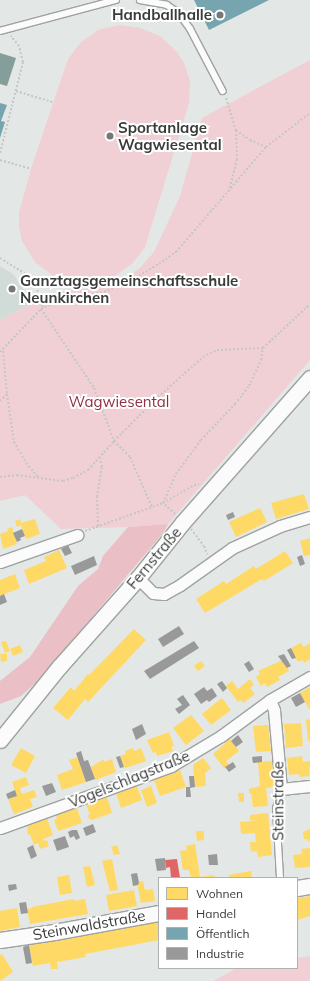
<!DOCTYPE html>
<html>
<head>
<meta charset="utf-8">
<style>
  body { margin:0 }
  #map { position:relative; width:310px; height:981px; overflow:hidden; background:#e3e7e6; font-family:Mulish,sans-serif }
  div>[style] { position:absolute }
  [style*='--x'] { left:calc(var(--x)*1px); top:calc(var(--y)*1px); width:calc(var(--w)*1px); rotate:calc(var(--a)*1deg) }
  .built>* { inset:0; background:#d1dcd9 }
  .green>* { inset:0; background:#f0d0d4 }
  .forest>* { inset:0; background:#eabfc5 }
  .homes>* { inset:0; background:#ffd966 }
  .shops>* { inset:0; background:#e06666 }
  .public>* { inset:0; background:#76a5af }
  .industry>* { inset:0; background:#999 }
  .building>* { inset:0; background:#869e9a }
  .path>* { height:2px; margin-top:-1px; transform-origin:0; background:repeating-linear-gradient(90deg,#c5c7c6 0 2px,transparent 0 4px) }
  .roads { filter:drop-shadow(1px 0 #9ea2a1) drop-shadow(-1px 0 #9ea2a1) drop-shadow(0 1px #9ea2a1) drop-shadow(0 -1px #9ea2a1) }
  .lane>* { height:5.5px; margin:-2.75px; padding:0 2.75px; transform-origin:2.75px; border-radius:2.75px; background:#fbfbfb }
  .street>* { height:11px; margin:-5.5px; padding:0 5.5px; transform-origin:5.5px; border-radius:5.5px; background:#fbfbfb }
  .secondary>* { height:15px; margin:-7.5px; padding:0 7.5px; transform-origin:7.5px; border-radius:7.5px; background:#fbfbfb }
  .dots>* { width:11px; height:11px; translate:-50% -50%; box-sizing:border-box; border:2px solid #fff; border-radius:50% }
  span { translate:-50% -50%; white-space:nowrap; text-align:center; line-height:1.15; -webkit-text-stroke:4px #fff; paint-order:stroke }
  .poi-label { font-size:15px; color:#393c3b; font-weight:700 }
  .right { translate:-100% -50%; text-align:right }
  .left { translate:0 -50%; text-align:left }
  .park-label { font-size:15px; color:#8d2f45 }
  .street-label { font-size:15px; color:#393c3b }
  .legend { position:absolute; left:158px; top:877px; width:140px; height:92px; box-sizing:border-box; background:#fff; border:1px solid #b0b1b1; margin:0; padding:5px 7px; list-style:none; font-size:12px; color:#393c3b }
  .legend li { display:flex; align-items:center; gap:8px; height:20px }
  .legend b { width:20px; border:1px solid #b0b1b1 }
</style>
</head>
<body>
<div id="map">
  <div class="built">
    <i style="clip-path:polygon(0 266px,13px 274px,33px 303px,0 320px)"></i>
  </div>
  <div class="green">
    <i style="clip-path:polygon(119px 25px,140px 28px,160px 36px,177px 52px,184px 63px,190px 81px,189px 103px,145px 247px,132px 264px,115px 276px,98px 282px,76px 283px,52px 275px,35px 262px,22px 241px,19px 227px,19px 212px,31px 169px,68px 59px,80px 43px,98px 30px)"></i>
    <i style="clip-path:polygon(310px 60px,310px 360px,168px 524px,128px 527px,61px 529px,25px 495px,0 501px,0 320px,33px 303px,68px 290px,89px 289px,114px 284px,139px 269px,154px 252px,180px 196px,202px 118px)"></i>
    <i style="clip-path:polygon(310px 956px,310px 981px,213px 981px,235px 969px,243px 968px,297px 968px,297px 958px)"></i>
  </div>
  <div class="forest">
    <i style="clip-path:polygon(168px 524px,163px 533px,39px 680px,21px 696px,0 704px,0 681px,30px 657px,78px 586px,98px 569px,103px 556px,128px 527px)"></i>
  </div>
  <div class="homes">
    <i style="clip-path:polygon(304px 494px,309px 509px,276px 519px,271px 503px)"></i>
    <i style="clip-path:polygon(260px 508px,267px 522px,236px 537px,229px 522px)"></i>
    <i style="clip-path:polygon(20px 519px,21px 523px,35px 519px,40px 534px,26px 539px,21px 525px,17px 527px,15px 521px)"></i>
    <i style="clip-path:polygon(12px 527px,17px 544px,3px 549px,0 534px,8px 531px,7px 529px)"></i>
    <i style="clip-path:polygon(310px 538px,310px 555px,304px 556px,300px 541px)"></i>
    <i style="clip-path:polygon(59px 550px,67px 568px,29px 584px,24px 570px,46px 561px,44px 557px)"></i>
    <i style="clip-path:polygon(285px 551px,293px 563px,264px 581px,262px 579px,205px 613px,196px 599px,224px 581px,226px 584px,254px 566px,256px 569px)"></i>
    <i style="clip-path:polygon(15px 574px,20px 588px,0 596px,0 580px)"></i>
    <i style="clip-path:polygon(134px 629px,146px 640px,88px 702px,85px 699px,68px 720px,53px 708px,71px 687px,74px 691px,88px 674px,89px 675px)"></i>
    <i style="clip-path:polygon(6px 641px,10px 651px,5px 653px,1px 642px)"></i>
    <i style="clip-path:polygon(301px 643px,304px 647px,310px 643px,310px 659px,304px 663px,303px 660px,298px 662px,291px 648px)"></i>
    <i style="clip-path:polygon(20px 645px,23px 652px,13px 656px,10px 649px)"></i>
    <i style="clip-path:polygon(0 654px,7px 654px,7px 661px,1px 662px)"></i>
    <i style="clip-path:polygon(283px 660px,289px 671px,278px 677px,280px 680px,267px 687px,265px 683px,261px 686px,256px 677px,260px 674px,258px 671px)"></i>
    <i style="clip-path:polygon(201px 661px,205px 666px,198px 671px,194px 666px)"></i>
    <i style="clip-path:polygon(250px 679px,254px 685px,250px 688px,255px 694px,243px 703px,241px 700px,238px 702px,226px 686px,232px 681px,238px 689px)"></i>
    <i style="clip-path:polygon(310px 687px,310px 708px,309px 709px,300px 693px)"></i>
    <i style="clip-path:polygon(222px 698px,231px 710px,211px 725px,202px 714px)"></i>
    <i style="clip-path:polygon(191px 715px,204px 731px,186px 745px,173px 728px)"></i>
    <i style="clip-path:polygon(310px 719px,310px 741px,308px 741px,306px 720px)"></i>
    <i style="clip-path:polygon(301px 723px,303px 746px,286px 748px,284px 724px)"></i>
    <i style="clip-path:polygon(268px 725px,271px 751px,256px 752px,253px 726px)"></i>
    <i style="clip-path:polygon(169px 732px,174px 746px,171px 747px,173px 751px,157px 756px,156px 752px,153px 753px,147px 740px)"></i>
    <i style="clip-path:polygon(230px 739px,239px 751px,226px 761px,229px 765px,224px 768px,213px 754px)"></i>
    <i style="clip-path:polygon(21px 748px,35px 756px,26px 773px,11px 765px)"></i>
    <i style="clip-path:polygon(133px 748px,134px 751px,141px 748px,146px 761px,125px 768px,120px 756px,126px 754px,125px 751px)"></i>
    <i style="clip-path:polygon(302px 756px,303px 762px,310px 761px,309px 776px,300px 777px,299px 774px,289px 775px,287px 758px)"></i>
    <i style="clip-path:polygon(78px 757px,86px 782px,62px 790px,57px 775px,73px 769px,69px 760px)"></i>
    <i style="clip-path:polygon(203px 758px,211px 768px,205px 773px,206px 786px,195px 787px,193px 765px)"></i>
    <i style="clip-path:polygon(104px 759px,104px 762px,112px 759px,116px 772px,95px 780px,91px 767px)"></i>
    <i style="clip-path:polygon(272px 761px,275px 787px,266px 788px,268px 806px,253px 807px,251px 793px,249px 793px,249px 789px,260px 786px,258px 762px)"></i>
    <i style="clip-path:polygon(180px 770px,186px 787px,160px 796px,154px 780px)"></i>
    <i style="clip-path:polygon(26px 777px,29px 785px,20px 788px,22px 794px,34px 790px,37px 797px,30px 799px,33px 807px,14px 814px,8px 799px,17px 796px,12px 782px)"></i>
    <i style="clip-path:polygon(137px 786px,142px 800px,121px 808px,116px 793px)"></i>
    <i style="clip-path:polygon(151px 786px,157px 803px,147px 807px,141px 790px)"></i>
    <i style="clip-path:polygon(238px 793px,244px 793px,244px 802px,239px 802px)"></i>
    <i style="clip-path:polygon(107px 797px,112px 813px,92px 820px,89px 819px,88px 815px,90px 815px,86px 804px)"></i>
    <i style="clip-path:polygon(77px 808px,82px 823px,58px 831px,54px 820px,57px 819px,56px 815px)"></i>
    <i style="clip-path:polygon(268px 813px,272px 855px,258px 857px,257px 851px,251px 852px,250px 842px,256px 842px,255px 833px,241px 834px,240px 822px,254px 821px,250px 820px,250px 815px)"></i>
    <i style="clip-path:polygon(47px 818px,53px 835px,43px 839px,44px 841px,47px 840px,49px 846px,40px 849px,38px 843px,34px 845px,30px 834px,28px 835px,27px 826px)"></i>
    <i style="clip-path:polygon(310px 829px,310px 841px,308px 841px,307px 839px,304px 839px,303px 832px)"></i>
    <i style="clip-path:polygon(196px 831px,204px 831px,204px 840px,197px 841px)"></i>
    <i style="clip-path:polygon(195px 844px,200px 877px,214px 875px,215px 878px,191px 878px,189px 870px,183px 870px,180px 851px,187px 850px,186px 846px)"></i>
    <i style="clip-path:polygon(117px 845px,120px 854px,114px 855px,111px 847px)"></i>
    <i style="clip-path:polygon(310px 848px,310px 867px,295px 868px,293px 855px,302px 854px,301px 849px)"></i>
    <i style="clip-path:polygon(112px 859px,118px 890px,110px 891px,102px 861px)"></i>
    <i style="clip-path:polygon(90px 866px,95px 885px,87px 887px,83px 867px)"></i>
    <i style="clip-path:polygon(251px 871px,252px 878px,230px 878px,229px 875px)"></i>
    <i style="clip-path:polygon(69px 875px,72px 893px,60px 895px,57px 877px)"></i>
    <i style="clip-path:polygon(143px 881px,145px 890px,153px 889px,155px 901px,141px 903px,137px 882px)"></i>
    <i style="clip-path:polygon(134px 890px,137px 906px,109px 911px,106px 895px)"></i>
    <i style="clip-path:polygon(310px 896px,310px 916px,297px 920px,297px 898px)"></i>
    <i style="clip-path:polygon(74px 899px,74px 901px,85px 899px,88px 914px,30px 924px,27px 909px,32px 908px,32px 907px)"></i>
    <i style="clip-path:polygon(17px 908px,20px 927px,0 931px,0 911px)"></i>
    <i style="clip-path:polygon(159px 922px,159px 940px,85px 954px,86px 957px,57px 962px,58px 969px,51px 969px,50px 963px,33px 966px,29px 945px)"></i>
    <i style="clip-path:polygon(2px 954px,13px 972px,0 981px,0 955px)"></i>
  </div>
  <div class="shops">
    <i style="clip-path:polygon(177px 859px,180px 878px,171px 878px,170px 867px,166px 868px,165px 860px)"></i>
  </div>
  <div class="public">
    <i style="clip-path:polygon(194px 0,269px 0,209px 30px)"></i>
    <i style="clip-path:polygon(0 103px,7px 105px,1px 121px,5px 122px,0 138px)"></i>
  </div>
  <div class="industry">
    <i style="clip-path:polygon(233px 512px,235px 517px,228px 520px,226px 515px)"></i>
    <i style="clip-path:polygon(22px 529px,25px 536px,20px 538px,21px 540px,17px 542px,13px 533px)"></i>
    <i style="clip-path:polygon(68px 545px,72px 553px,65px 556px,61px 549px)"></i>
    <i style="clip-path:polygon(302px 555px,305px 564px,300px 566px,297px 557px)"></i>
    <i style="clip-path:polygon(94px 556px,97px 565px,75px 575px,71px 566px)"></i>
    <i style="clip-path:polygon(4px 594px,7px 602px,0 605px,0 596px)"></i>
    <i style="clip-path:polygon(179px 626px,184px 634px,163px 647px,158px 639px)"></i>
    <i style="clip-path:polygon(194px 641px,199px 648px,150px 679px,144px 671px)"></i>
    <i style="clip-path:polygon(291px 648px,296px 658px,292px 659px,287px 650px)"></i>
    <i style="clip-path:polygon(284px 654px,291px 666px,287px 668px,278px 656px)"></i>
    <i style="clip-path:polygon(249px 661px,254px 669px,249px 672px,244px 664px)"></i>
    <i style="clip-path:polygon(222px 681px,227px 688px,223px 692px,217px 684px)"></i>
    <i style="clip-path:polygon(204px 687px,207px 691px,212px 688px,217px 696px,209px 702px,207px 700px,201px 704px,194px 694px)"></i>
    <i style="clip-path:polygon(300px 693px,305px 702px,296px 707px,291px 698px)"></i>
    <i style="clip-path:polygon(183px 695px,190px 705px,179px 714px,175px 709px,182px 705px,177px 699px)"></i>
    <i style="clip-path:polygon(142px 724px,146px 734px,136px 740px,132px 729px)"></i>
    <i style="clip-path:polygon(238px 735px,243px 742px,236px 747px,231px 741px)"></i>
    <i style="clip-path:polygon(81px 751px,84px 761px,88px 760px,95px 779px,86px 782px,76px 753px)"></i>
    <i style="clip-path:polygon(120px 756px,124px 767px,120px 768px,116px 757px)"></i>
    <i style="clip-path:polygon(262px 756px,262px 762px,253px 763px,252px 757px)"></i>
    <i style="clip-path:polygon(233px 762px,236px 767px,229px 772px,225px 767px)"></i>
    <i style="clip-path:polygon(189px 776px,194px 776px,195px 787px,190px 788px,191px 797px,186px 797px,186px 787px,190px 787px)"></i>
    <i style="clip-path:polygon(52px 783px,56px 792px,46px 796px,42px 786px)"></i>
    <i style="clip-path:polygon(15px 790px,17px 796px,8px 799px,6px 794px)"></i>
    <i style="clip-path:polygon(93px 824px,96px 832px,86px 836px,83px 828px)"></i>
    <i style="clip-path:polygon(72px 830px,77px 830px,80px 838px,76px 840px,74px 836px,70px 838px,68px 832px)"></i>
    <i style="clip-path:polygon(65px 836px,69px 847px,57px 851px,53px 840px)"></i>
    <i style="clip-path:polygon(33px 845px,37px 856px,31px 859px,27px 848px)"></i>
    <i style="clip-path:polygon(217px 854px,218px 865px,209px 865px,208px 855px)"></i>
    <i style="clip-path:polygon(165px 858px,166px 870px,157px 871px,155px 859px)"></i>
    <i style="clip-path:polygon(137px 873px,139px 882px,138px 885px,133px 886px,131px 874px)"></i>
    <i style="clip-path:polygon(16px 884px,17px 889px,9px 891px,8px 885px)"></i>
    <i style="clip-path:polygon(26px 902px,28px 913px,21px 914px,19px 903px)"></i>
    <i style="clip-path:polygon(29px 945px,32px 963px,26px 964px,23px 947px)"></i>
  </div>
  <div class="building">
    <i style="clip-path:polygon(0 53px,16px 58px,7px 86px,0 84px)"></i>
  </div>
  <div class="path">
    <i style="--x:16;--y:91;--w:39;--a:17"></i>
    <i style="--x:226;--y:98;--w:34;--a:73"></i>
    <i style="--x:236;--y:130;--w:29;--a:88"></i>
    <i style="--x:237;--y:159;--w:33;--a:104"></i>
    <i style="--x:236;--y:130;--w:17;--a:36"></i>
    <i style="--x:250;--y:140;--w:17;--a:24"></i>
    <i style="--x:0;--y:153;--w:94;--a:-75.8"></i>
    <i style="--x:23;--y:62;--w:16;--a:-104"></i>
    <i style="--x:19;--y:46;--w:13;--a:-129"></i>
    <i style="--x:0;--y:160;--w:32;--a:16"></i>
    <i style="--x:0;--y:258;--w:32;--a:32"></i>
    <i style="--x:27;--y:275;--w:14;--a:51"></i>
    <i style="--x:36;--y:286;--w:22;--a:72"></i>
    <i style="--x:41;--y:309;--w:95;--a:56.1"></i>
    <i style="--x:94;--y:388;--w:57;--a:69.3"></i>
    <i style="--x:114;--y:441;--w:23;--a:45"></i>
    <i style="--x:130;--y:457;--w:55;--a:66.3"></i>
    <i style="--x:3;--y:351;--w:43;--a:84.7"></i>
    <i style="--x:7;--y:394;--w:49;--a:81.7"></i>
    <i style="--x:14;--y:442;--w:24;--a:60"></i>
    <i style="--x:26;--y:463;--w:20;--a:49"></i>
    <i style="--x:0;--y:352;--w:59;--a:-46.4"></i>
    <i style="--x:41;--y:309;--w:22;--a:-24"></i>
    <i style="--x:61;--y:300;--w:44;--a:-10.5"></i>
    <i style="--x:104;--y:292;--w:30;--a:-23"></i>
    <i style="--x:132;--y:280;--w:31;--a:-31"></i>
    <i style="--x:159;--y:264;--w:21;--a:-35"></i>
    <i style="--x:176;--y:252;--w:138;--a:-49.4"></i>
    <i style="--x:266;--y:147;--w:56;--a:-37.7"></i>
    <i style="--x:0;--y:401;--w:10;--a:-45"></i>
    <i style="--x:0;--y:477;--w:17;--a:-7"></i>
    <i style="--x:17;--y:475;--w:46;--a:7.4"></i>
    <i style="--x:63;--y:481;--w:10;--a:-17"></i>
    <i style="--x:73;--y:478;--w:17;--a:-28"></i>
    <i style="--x:88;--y:470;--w:39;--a:-48"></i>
    <i style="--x:114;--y:441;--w:62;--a:-45"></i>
    <i style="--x:158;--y:397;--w:60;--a:-41.6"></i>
    <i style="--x:203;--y:357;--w:16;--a:-27"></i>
    <i style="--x:217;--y:350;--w:46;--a:-2.5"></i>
    <i style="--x:263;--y:348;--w:64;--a:-43.1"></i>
    <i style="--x:175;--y:514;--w:16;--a:-137"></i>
    <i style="--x:163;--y:503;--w:32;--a:-66"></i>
    <i style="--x:176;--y:474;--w:42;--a:-53.7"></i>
    <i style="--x:201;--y:440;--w:50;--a:-46.6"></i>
    <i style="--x:235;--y:404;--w:23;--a:-52"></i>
    <i style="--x:249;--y:386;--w:29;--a:-65"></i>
    <i style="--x:261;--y:360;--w:12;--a:-81"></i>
    <i style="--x:98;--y:526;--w:29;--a:-92"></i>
    <i style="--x:97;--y:497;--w:30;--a:-81"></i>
    <i style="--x:102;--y:467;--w:9;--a:-103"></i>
    <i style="--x:191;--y:529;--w:21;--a:53"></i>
    <i style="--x:204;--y:546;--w:9;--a:69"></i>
    <i style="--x:85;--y:531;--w:83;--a:-19.7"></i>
    <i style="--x:163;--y:503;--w:36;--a:-30"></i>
    <i style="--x:194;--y:485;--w:5;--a:-11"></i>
  </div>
  <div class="roads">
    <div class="lane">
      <i style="--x:140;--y:0;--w:27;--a:10"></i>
      <i style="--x:167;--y:5;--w:14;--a:34"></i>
      <i style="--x:179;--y:13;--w:19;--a:54"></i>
      <i style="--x:190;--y:28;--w:71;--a:62.4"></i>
      <i style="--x:0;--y:31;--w:120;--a:-15"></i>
      <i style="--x:280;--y:878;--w:69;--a:-93.3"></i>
      <i style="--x:276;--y:809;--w:21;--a:-76"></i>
    </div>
    <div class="street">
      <i style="--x:0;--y:562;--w:82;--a:-19.3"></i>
      <i style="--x:138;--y:578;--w:21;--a:45"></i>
      <i style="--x:153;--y:593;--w:11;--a:5"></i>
      <i style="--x:164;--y:594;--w:18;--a:-29"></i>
      <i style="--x:180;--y:585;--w:64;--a:-35.4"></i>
      <i style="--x:232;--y:548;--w:53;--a:-24.6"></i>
      <i style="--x:280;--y:526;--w:31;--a:-17"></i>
      <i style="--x:270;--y:700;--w:11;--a:68"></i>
      <i style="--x:274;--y:710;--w:79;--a:84.9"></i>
      <i style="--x:281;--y:789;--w:29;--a:-6"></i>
      <i style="--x:0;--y:828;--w:182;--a:-19.9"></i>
      <i style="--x:171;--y:766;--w:58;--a:-31"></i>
      <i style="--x:221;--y:736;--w:61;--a:-36.3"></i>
      <i style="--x:270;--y:700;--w:46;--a:-29.9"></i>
    </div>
    <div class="secondary">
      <i style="--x:0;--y:740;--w:94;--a:-51.1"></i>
      <i style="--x:59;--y:667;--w:119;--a:-48.4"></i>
      <i style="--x:138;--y:578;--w:72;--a:-51.2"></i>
      <i style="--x:183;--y:522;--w:192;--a:-48.6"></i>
      <i style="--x:297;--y:888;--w:13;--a:-9"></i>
      <i style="--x:0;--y:940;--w:55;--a:-8.4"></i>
      <i style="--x:54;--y:932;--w:107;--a:-10.3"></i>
    </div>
  </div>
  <div class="dots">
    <i style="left:220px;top:15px;background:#747877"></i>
    <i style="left:110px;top:136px;background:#747877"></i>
    <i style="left:12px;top:289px;background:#747877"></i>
  </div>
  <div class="poi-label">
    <span class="right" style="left:212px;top:15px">Handballhalle</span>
    <span class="left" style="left:118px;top:136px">Sportanlage<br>Wagwiesental</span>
    <span class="left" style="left:20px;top:289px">Ganztagsgemeinschaftsschule<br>Neunkirchen</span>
  </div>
  <div class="park-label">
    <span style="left:119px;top:402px">Wagwiesental</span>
  </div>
  <div class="street-label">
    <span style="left:154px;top:558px;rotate:-50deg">Fernstraße</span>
    <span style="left:129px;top:779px;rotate:-22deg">Vogelschlagstraße</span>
    <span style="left:278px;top:801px;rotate:-90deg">Steinstraße</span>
    <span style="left:89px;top:925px;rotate:-10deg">Steinwaldstraße</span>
  </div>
  <ul class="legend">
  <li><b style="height:11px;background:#ffd966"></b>Wohnen</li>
  <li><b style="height:11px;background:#e06666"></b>Handel</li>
  <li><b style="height:11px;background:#76a5af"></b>Öffentlich</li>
  <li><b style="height:11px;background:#999"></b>Industrie</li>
  </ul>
</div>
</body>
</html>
